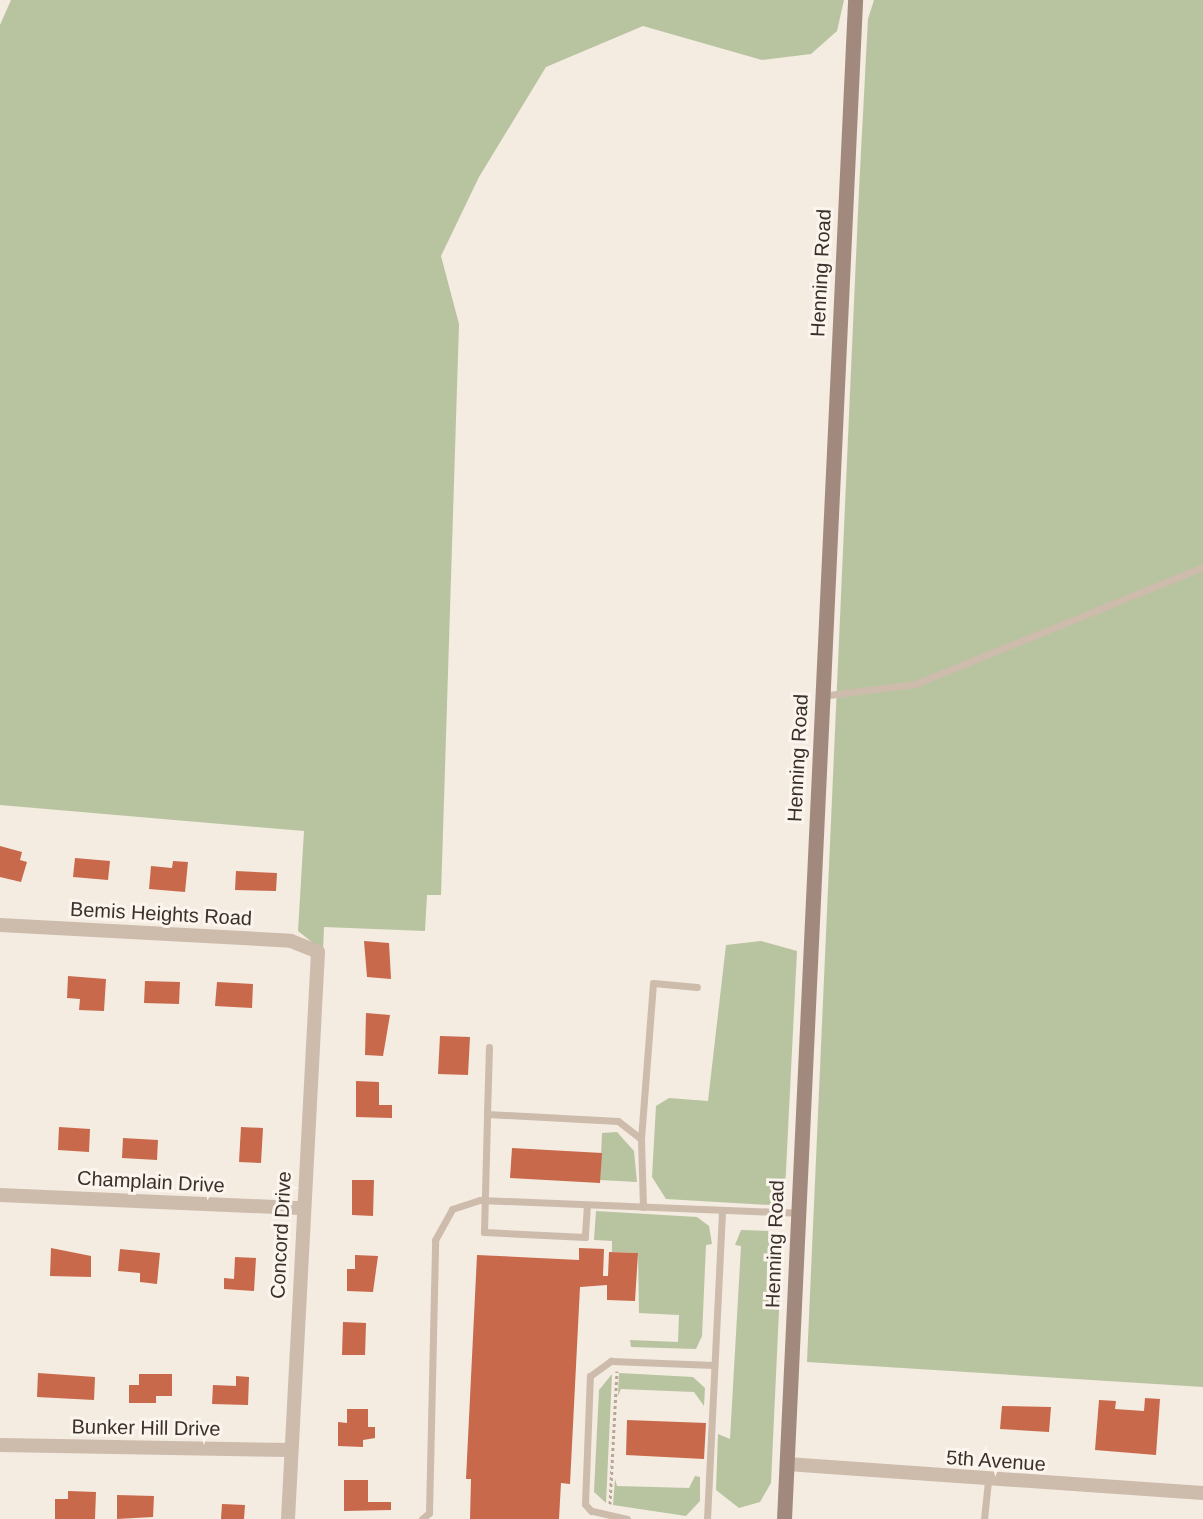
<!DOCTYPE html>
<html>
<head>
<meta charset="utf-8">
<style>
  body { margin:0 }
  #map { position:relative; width:1203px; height:1519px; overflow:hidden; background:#f4ebe1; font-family:Helvetica,sans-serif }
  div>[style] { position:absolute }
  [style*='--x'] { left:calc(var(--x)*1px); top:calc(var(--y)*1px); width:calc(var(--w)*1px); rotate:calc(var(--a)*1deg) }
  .green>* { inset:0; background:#b8c4a0 }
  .building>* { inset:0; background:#c8694b }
  .path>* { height:3px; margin-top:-1.5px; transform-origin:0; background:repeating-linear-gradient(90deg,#b9a596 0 3px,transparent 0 6px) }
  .lane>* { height:7px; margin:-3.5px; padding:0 3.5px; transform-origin:3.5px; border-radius:3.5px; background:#cdbbac }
  .street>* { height:14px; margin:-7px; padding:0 7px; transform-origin:7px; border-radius:7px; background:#cdbbac }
  .secondary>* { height:15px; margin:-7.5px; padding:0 7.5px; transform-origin:7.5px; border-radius:7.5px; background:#a18a7d }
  span { translate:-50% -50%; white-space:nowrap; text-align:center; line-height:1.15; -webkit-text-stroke:6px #fbf5ee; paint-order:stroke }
  .street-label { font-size:20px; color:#3b302b }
</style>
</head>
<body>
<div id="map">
  <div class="green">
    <i style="clip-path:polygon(11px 0,844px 0,837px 31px,811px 54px,762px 60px,643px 26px,546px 67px,479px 177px,441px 256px,459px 324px,441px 895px,427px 895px,425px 931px,324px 927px,323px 951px,298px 931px,304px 831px,0 805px,0 25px)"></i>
    <i style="clip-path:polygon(874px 0,1203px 0,1203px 1387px,807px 1362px,859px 190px,868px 19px)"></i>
    <i style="clip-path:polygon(761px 941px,797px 951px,785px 1190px,769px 1205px,666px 1199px,652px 1177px,656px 1106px,669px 1098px,708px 1101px,726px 945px)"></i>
    <i style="clip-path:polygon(617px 1132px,634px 1151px,637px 1182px,600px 1180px,602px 1133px)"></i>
    <i style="clip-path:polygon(596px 1211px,697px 1217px,709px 1226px,712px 1244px,706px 1245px,702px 1336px,696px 1349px,631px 1347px,630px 1340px,678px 1342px,679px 1315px,639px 1313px,638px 1253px,612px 1252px,612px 1241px,594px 1240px)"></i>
    <i style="clip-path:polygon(741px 1230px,769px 1231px,782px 1246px,771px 1483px,760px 1502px,739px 1508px,716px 1490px,718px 1434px,730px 1439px,741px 1246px,735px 1245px)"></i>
    <i style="clip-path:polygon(619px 1373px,693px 1377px,705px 1388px,704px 1406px,694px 1392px,621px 1389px,618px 1396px)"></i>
    <i style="clip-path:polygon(612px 1374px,606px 1503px,594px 1492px,599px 1390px)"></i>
    <i style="clip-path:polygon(695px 1476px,700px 1477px,700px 1501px,686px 1516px,613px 1505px,615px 1479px,617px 1486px,689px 1488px)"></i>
  </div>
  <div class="building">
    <i style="clip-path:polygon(0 846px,22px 852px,20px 860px,27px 862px,21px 882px,0 877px)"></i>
    <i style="clip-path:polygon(75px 858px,110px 861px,108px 880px,73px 877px)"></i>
    <i style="clip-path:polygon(173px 861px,188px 862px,185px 892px,149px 889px,151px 866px,172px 868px)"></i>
    <i style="clip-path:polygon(236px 871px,277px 873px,276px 891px,235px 890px)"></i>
    <i style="clip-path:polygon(364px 941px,389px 943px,391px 979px,367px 977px)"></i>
    <i style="clip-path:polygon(68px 976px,106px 979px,104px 1011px,79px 1010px,80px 999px,67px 998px)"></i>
    <i style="clip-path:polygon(145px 981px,180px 982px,179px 1004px,144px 1003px)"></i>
    <i style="clip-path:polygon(217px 982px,253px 984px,252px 1008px,215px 1006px)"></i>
    <i style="clip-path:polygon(366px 1013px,390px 1015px,383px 1056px,365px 1055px)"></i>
    <i style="clip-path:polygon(440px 1036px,470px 1037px,468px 1075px,438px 1074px)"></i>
    <i style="clip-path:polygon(356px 1081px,379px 1082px,379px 1105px,392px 1105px,392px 1118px,356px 1117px)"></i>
    <i style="clip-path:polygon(59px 1127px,90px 1129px,89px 1152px,58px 1150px)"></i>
    <i style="clip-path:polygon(241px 1127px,263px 1128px,261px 1163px,239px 1162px)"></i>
    <i style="clip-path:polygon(123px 1138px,158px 1140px,157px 1160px,122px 1158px)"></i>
    <i style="clip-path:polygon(512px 1148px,602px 1153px,600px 1183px,510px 1178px)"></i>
    <i style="clip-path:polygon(352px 1180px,374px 1180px,373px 1216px,352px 1215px)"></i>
    <i style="clip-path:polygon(51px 1248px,91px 1256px,91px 1277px,50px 1276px)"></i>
    <i style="clip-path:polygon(579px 1248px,604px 1249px,603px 1276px,608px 1276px,609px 1252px,638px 1253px,635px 1301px,607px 1300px,607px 1285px,580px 1287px,570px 1484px,561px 1483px,559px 1519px,470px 1519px,471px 1479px,466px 1479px,477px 1255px,579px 1260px)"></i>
    <i style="clip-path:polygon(120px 1249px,160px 1253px,157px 1284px,140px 1282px,140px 1273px,118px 1271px)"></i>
    <i style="clip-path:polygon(355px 1255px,378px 1256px,373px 1292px,347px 1291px,347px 1269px,355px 1269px)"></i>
    <i style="clip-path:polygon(235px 1257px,256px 1258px,254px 1291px,224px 1289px,224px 1278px,234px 1279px)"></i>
    <i style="clip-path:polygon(343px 1322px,366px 1323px,365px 1355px,342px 1355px)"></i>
    <i style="clip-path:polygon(38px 1373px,95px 1377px,94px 1400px,37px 1397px)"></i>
    <i style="clip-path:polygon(139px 1374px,172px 1374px,172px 1396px,156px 1396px,156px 1403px,129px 1403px,129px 1385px,139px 1385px)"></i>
    <i style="clip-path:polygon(236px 1376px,249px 1377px,248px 1405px,212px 1404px,213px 1385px,236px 1386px)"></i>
    <i style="clip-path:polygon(1145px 1398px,1160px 1399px,1156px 1455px,1095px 1450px,1099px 1400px,1116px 1401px,1115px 1409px,1144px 1411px)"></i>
    <i style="clip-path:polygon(1002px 1406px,1051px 1407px,1049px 1432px,1000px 1429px)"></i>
    <i style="clip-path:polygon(347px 1409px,368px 1409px,368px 1427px,375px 1427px,375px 1438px,363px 1440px,363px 1447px,338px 1446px,338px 1422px,347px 1423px)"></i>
    <i style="clip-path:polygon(627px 1420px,706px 1423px,704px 1459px,626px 1455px)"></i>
    <i style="clip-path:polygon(344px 1480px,368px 1480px,368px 1502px,391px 1502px,391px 1510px,344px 1511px)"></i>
    <i style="clip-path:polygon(68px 1491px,96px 1492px,95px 1519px,55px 1519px,55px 1499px,68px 1499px)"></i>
    <i style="clip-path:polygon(117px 1495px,154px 1496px,153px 1517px,117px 1519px)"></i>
    <i style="clip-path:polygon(222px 1504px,245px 1505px,244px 1519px,221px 1519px)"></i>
  </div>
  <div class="path">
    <i style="--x:610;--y:1504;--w:133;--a:-87"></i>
  </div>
  <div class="lane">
    <i style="--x:821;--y:696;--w:95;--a:-7.3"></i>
    <i style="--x:915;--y:684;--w:311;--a:-22.1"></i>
    <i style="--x:487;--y:1114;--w:67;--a:-88.3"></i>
    <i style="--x:587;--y:1205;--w:32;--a:94"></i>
    <i style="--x:585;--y:1237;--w:101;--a:-177.2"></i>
    <i style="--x:484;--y:1232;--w:118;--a:-88.5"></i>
    <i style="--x:487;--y:1114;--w:131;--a:3.1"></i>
    <i style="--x:618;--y:1121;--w:29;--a:38"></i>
    <i style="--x:643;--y:1207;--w:68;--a:-91.7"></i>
    <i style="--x:641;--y:1139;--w:156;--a:-85.6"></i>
    <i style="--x:653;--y:983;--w:44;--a:5.2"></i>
    <i style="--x:422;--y:1519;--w:9;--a:-41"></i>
    <i style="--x:429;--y:1513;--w:273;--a:-88.7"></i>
    <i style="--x:435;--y:1240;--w:35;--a:-61"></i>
    <i style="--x:452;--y:1209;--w:29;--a:-18"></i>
    <i style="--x:480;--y:1200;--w:318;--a:2.3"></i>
    <i style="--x:627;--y:1519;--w:37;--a:-167"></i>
    <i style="--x:591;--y:1511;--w:9;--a:-131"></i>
    <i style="--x:585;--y:1504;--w:128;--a:-87.8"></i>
    <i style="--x:590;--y:1376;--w:26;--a:-36"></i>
    <i style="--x:611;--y:1361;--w:103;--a:2.2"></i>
    <i style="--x:707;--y:1519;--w:309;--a:-87.2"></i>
    <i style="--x:984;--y:1519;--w:38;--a:-84"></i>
  </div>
  <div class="street">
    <i style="--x:0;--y:925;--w:291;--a:3.1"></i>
    <i style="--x:291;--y:941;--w:29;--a:22"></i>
    <i style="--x:318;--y:952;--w:568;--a:93.03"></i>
    <i style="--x:0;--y:1195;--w:301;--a:2.5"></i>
    <i style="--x:0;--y:1445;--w:291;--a:1"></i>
    <i style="--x:787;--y:1464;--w:417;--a:4"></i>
  </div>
  <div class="secondary">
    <i style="--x:784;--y:1519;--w:1521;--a:-87.32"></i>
  </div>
  <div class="street-label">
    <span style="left:821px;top:273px;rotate:-87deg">Henning Road</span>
    <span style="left:798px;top:758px;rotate:-87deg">Henning Road</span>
    <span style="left:161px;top:914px;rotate:3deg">Bemis Heights Road</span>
    <span style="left:151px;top:1182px;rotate:3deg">Champlain Drive</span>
    <span style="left:281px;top:1235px;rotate:-87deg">Concord Drive</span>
    <span style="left:775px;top:1244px;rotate:-88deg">Henning Road</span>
    <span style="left:146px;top:1428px;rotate:1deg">Bunker Hill Drive</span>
    <span style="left:996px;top:1461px;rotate:4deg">5th Avenue</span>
  </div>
</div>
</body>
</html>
